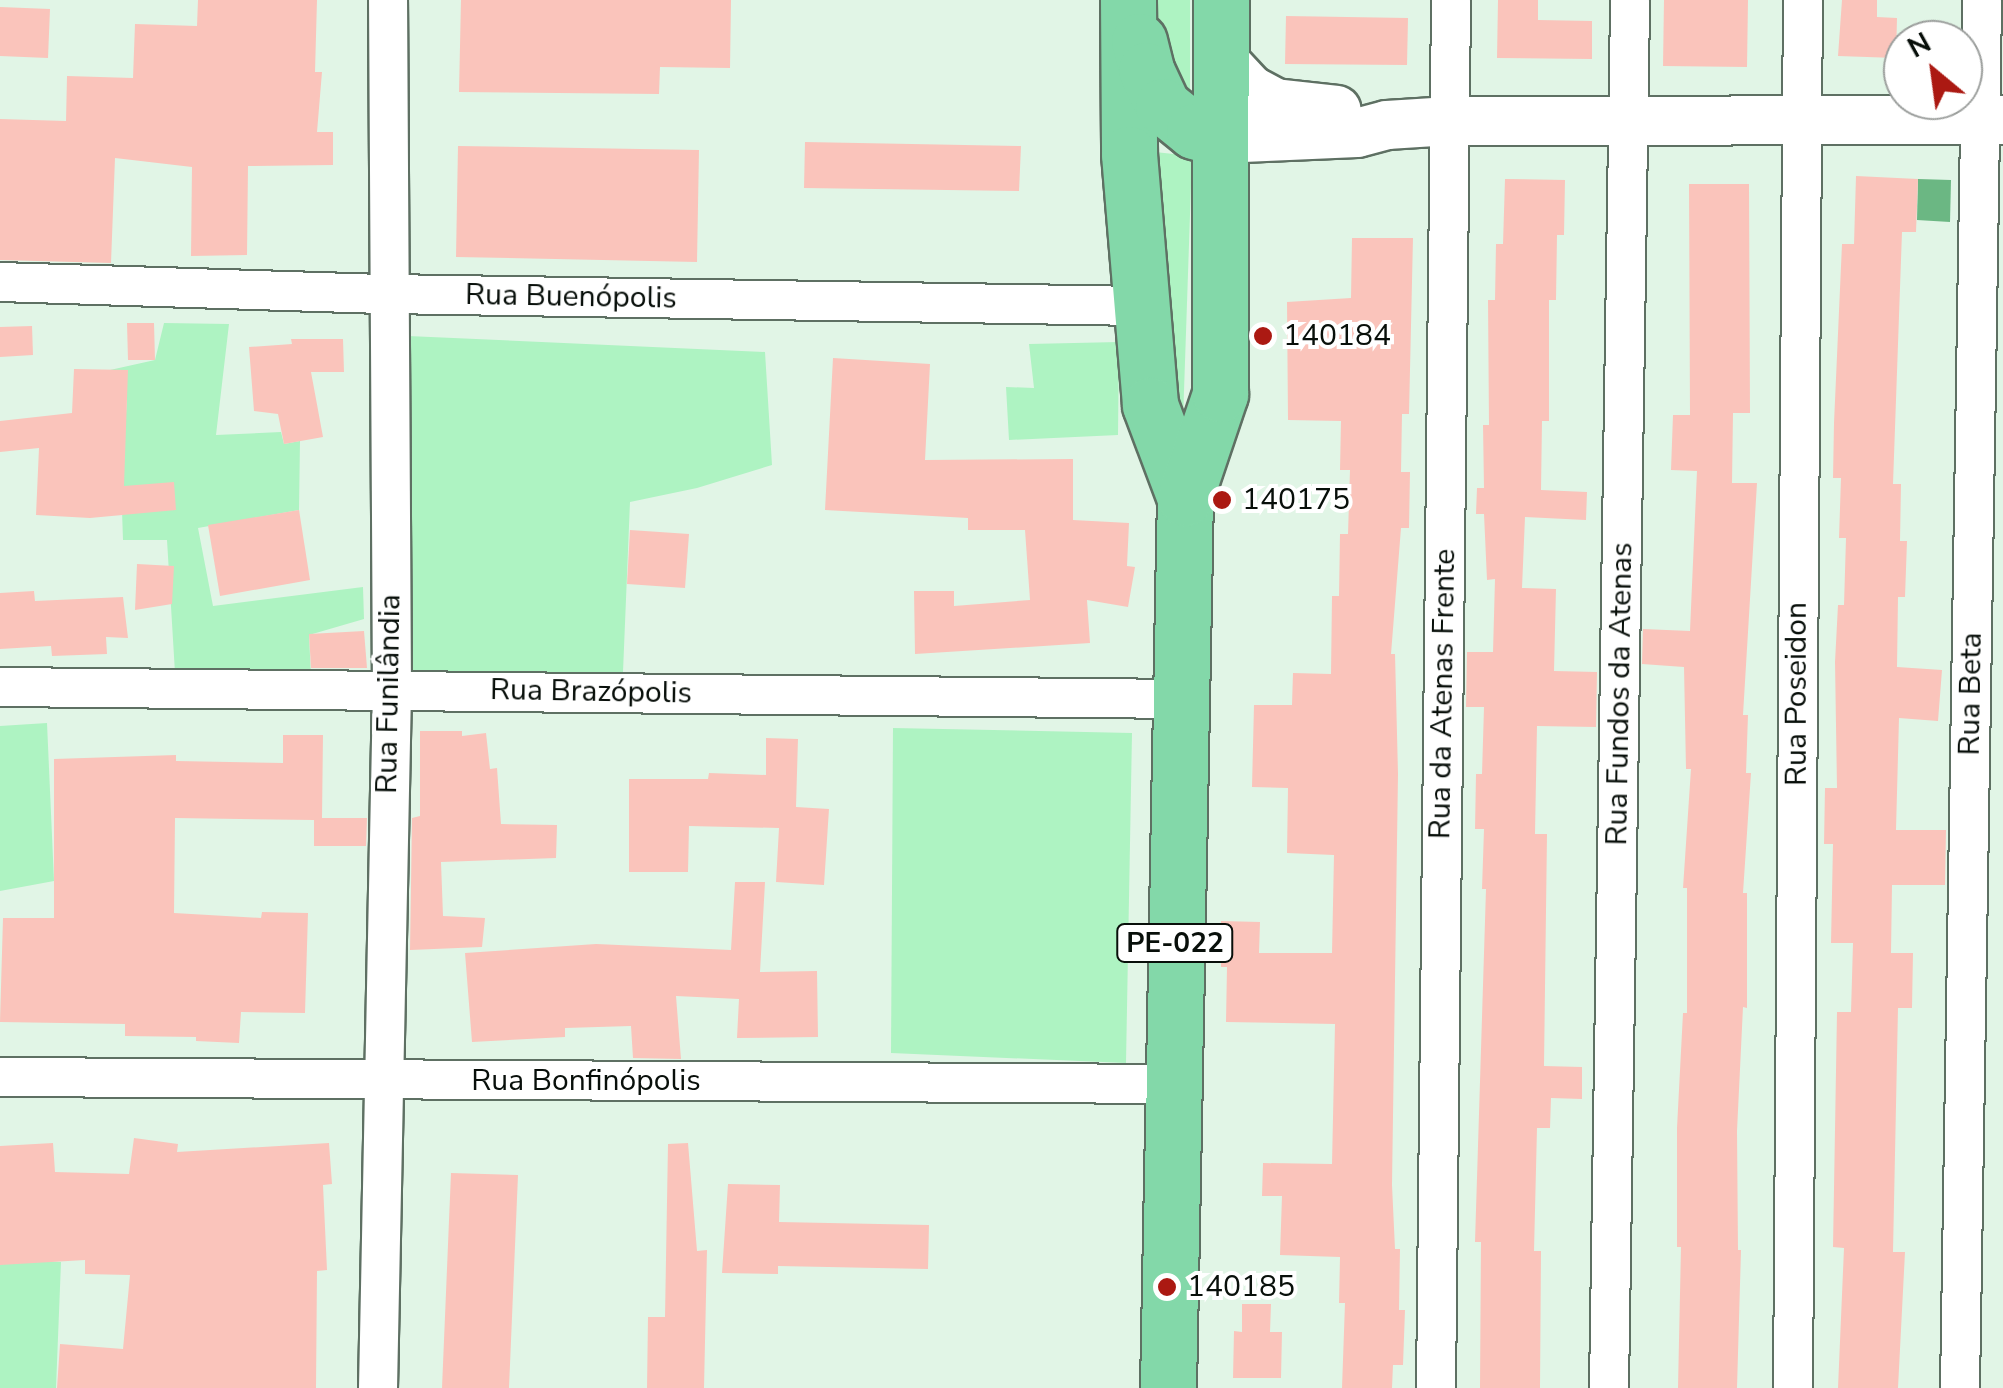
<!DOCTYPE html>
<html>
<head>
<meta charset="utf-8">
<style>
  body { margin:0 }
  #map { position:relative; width:2003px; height:1388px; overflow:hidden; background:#e1f5e6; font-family:"Nunito Sans",sans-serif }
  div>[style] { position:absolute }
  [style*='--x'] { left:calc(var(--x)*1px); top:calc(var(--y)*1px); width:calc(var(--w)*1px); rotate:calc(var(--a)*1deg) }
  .green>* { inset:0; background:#aef3c2 }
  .water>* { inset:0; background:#6bb783 }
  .building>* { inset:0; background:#fac4bb }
  .roads { filter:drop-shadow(2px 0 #5e7063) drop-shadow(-2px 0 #5e7063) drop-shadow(0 2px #5e7063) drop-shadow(0 -2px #5e7063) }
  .minor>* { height:38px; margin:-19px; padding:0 19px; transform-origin:19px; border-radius:19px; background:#fff }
  .tertiary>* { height:48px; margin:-24px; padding:0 24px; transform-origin:24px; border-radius:24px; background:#fff }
  .primary>* { height:55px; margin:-27.5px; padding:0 27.5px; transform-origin:27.5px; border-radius:27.5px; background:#83d8a9 }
  .dots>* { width:28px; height:28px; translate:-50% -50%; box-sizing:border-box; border:5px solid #fff; border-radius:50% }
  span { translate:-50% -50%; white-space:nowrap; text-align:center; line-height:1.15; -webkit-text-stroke:8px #fff; paint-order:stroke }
  .shield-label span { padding:2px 8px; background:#fff; border:2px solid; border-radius:8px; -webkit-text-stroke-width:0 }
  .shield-label { font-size:28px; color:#080f0a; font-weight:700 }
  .street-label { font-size:30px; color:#080f0a }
  .poi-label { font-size:30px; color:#080f0a }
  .left { translate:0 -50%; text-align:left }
  .north { position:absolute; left:1883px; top:20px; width:100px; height:100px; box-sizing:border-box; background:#fff; border:2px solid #9c9f9d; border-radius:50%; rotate:331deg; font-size:28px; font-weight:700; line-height:40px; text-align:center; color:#080f0a }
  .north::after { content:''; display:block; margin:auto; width:35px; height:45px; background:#ab1912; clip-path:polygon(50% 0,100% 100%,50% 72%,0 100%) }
</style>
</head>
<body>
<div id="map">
  <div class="green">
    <i style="clip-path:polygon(1148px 0,1190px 0,1190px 110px)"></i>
    <i style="clip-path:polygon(1155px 152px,1192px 156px,1182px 450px,1170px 418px)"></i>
    <i style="clip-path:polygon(164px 323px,229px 324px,216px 435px,281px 432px,284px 444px,300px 441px,299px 510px,198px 528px,213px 606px,363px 587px,364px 619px,309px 635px,311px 677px,175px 673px,167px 540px,123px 540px,121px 481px,127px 400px,110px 370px,155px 360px)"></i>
    <i style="clip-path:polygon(408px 336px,765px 352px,772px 465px,697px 488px,630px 502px,623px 672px,406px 677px)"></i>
    <i style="clip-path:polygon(1119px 342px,1118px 435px,1009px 440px,1006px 387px,1034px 388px,1029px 344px)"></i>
    <i style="clip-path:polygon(47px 723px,54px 881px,0 891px,0 726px)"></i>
    <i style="clip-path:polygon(893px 728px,1132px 733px,1126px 1063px,891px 1053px)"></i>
    <i style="clip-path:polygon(0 1259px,61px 1262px,56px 1388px,0 1388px)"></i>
  </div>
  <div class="water">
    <i style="clip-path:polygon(1918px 179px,1951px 180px,1950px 222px,1917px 220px)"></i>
  </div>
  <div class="building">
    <i style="clip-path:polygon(198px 0,317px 0,315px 72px,322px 72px,317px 132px,333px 132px,333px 165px,248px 166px,247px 255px,191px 256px,192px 167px,115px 158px,111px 263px,0 260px,0 119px,66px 121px,67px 76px,133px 78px,135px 24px,197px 26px)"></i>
    <i style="clip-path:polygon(461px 0,731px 0,730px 68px,660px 67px,659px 94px,459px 92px)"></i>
    <i style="clip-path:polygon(1498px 0,1538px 0,1538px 20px,1592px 21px,1592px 59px,1497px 58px)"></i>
    <i style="clip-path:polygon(1664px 0,1748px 0,1747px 67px,1663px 66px)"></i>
    <i style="clip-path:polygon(1842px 0,1877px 0,1877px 17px,1897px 18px,1896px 58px,1838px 56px)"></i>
    <i style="clip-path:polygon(0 7px,50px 9px,48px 58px,0 56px)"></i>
    <i style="clip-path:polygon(1286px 16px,1408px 18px,1407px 65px,1285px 64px)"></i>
    <i style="clip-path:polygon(805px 142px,1021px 146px,1019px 191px,804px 188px)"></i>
    <i style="clip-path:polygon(458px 146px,699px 150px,697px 262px,456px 257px)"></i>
    <i style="clip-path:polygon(1856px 176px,1918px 179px,1916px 232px,1902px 232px,1893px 484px,1901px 484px,1900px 541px,1907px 541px,1905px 597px,1898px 597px,1897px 667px,1942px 670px,1938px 721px,1899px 718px,1896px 830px,1946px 830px,1945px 885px,1892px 885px,1891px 953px,1913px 953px,1912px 1008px,1898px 1008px,1893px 1252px,1905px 1252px,1898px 1388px,1838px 1388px,1844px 1248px,1833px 1247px,1837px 1012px,1851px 1012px,1853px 943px,1831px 943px,1833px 844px,1824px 844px,1825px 788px,1837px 788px,1835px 662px,1838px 605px,1844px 605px,1846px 538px,1839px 538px,1841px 478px,1833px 478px,1834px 423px,1842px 244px,1854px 244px)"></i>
    <i style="clip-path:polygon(1505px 179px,1565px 180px,1564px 235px,1557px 235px,1556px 300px,1549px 300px,1549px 421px,1542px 421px,1541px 490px,1587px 492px,1586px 520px,1525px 517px,1522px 588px,1556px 589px,1554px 671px,1597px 672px,1596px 727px,1537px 726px,1535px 834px,1547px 834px,1544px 1066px,1582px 1067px,1582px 1099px,1551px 1098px,1550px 1128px,1537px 1128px,1534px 1251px,1541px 1251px,1540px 1388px,1480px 1388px,1481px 1242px,1475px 1242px,1486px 889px,1482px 889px,1484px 829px,1475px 829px,1476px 774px,1482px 774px,1484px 707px,1466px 707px,1467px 652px,1493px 652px,1495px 579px,1487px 580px,1484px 514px,1476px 514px,1477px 488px,1484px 488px,1483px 425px,1489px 425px,1488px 300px,1495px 300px,1496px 244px,1503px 244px)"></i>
    <i style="clip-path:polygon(1689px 184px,1749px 184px,1750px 413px,1733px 413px,1732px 483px,1757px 483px,1743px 715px,1748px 715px,1746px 773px,1751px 773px,1743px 893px,1747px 893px,1747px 1008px,1743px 1007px,1737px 1131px,1738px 1250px,1741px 1250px,1737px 1388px,1678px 1388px,1681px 1247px,1677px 1247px,1677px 1128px,1683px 1013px,1687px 1013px,1687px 888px,1683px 888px,1691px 769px,1686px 769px,1684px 667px,1642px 664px,1643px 629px,1690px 631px,1697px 471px,1671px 470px,1673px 415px,1690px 415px)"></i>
    <i style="clip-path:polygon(1352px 238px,1413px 238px,1409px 414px,1402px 414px,1401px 472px,1410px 472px,1409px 528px,1401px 528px,1391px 654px,1395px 654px,1398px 774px,1392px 1185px,1395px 1249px,1400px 1249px,1399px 1310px,1405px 1310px,1403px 1365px,1393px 1365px,1392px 1388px,1342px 1388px,1345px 1303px,1339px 1303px,1340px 1257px,1280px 1255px,1282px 1196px,1262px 1196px,1263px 1163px,1332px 1164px,1335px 1024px,1226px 1022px,1227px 967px,1221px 967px,1221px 921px,1260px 922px,1259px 953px,1332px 953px,1334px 855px,1287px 853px,1288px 788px,1252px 787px,1254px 705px,1292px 705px,1293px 673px,1331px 674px,1332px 596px,1339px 596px,1340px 534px,1348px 534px,1350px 470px,1340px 470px,1341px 421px,1288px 420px,1287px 302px,1351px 298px)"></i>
    <i style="clip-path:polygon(127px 323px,154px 323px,155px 360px,128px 360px)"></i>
    <i style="clip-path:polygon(32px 326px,33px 355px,0 357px,0 327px)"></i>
    <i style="clip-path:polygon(291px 339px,343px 339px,344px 372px,311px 372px,323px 437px,284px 444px,278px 414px,254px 411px,249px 347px,292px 344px)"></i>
    <i style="clip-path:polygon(833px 358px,930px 364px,925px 460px,1073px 459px,1073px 520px,1129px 523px,1127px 566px,1135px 567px,1128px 607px,1087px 600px,1090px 643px,915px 654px,914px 591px,954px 591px,954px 606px,1030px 600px,1025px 530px,968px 530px,968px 518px,825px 510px)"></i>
    <i style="clip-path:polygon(74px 369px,128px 370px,124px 486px,174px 482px,176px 510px,90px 518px,36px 515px,39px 448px,0 452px,0 421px,72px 413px)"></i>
    <i style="clip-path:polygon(299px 510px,310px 580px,220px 596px,208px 525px)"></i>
    <i style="clip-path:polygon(630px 530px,689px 534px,685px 588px,627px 584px)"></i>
    <i style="clip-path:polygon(137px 564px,174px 566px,172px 604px,135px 610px)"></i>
    <i style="clip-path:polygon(34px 591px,35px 601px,123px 597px,128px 638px,106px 637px,107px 654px,52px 656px,51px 646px,0 649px,0 593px)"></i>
    <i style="clip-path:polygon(364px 631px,367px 668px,311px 668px,309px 634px)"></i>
    <i style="clip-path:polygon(420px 731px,462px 731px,462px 736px,486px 733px,490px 769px,497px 768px,501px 824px,557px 825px,556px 858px,441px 862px,443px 916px,485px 918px,482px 947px,410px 950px,412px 818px,420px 816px)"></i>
    <i style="clip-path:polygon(283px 735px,323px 735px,322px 818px,367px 818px,366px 846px,314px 846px,314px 820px,175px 818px,174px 913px,261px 918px,262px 912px,308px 913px,305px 1013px,241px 1012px,239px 1043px,196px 1041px,196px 1037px,125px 1036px,125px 1024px,0 1022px,3px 918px,54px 918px,54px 759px,176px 755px,176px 761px,283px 763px)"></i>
    <i style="clip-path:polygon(766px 738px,798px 739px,796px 807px,829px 809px,824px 885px,776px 882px,779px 828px,689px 826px,688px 872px,629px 872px,629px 779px,708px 779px,709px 773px,766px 775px)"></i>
    <i style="clip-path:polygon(735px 882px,765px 882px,760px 972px,817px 971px,818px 1037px,737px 1038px,739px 999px,676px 996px,681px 1059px,633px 1058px,631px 1026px,565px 1028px,565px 1037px,472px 1042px,465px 953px,596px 944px,731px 950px)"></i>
    <i style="clip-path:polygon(134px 1138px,178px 1144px,177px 1152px,329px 1143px,332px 1184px,323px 1185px,327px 1270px,317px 1271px,316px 1388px,57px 1388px,60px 1344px,123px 1349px,130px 1275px,85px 1274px,85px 1260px,0 1265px,0 1146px,53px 1143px,55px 1172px,129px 1174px)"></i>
    <i style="clip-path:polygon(688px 1143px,697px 1251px,707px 1250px,704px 1388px,647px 1388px,648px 1317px,665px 1317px,668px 1144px)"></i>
    <i style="clip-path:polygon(451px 1173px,518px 1175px,509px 1388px,442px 1388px)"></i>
    <i style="clip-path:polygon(728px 1184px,780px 1185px,779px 1222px,929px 1225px,928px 1269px,778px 1266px,778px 1274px,722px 1273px)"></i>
    <i style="clip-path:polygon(1242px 1304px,1271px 1304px,1270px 1332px,1282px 1332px,1281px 1378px,1233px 1378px,1234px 1331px,1242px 1332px)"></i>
  </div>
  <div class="roads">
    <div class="minor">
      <i style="--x:0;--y:282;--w:386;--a:1.8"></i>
      <i style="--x:386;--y:294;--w:756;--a:0.91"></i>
      <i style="--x:0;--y:687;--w:1182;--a:0.58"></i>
      <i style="--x:0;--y:1077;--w:1172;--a:0.34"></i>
      <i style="--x:378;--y:1388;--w:698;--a:-88.85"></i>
      <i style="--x:392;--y:690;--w:690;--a:-90.33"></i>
      <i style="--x:1436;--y:1388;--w:1388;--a:-89.38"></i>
      <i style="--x:1609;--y:1388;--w:1388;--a:-89.13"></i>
      <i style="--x:1793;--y:1388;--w:1388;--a:-89.59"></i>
      <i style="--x:1960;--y:1388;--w:1388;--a:-89.09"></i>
    </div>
    <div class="tertiary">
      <i style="--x:1221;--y:58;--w:44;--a:46.8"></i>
      <i style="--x:1251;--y:90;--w:27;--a:28"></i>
      <i style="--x:1275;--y:103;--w:62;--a:6.4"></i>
      <i style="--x:1220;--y:139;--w:137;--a:-2.5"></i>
      <i style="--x:1357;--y:133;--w:31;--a:-15"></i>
      <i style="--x:1387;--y:125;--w:63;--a:-3.6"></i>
      <i style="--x:1450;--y:121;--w:553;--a:-0.1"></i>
    </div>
    <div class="primary">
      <i style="--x:1128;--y:0;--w:154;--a:89.6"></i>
      <i style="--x:1129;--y:154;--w:252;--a:85.2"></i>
      <i style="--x:1150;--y:405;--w:99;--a:69.4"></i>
      <i style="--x:1139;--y:41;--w:30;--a:76"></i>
      <i style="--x:1146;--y:70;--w:40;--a:65"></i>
      <i style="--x:1163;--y:106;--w:40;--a:39"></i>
      <i style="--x:1194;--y:131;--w:27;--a:17"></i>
      <i style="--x:1168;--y:1388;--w:890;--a:-88.91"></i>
      <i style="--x:1185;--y:498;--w:110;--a:-71.4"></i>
      <i style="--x:1220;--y:394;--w:394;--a:-89.9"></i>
    </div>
  </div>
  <div class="dots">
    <i style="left:1263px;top:336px;background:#ab1912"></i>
    <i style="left:1222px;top:500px;background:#ab1912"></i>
    <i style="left:1167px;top:1287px;background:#ab1912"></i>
  </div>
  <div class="shield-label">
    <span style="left:1175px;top:943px">PE-022</span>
  </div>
  <div class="street-label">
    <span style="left:571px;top:297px;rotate:1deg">Rua Buenópolis</span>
    <span style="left:591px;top:692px;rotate:1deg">Rua Brazópolis</span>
    <span style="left:389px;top:694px;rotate:-89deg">Rua Funilândia</span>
    <span style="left:1443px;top:694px;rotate:-89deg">Rua da Atenas Frente</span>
    <span style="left:1620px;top:694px;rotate:-89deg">Rua Fundos da Atenas</span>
    <span style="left:1797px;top:694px;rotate:-90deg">Rua Poseidon</span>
    <span style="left:1971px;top:694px;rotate:-89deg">Rua Beta</span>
    <span style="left:586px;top:1081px">Rua Bonfinópolis</span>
  </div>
  <div class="poi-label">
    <span class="left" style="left:1283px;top:336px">140184</span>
    <span class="left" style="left:1242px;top:500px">140175</span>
    <span class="left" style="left:1187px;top:1287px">140185</span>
  </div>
  <div class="north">N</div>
</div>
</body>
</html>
